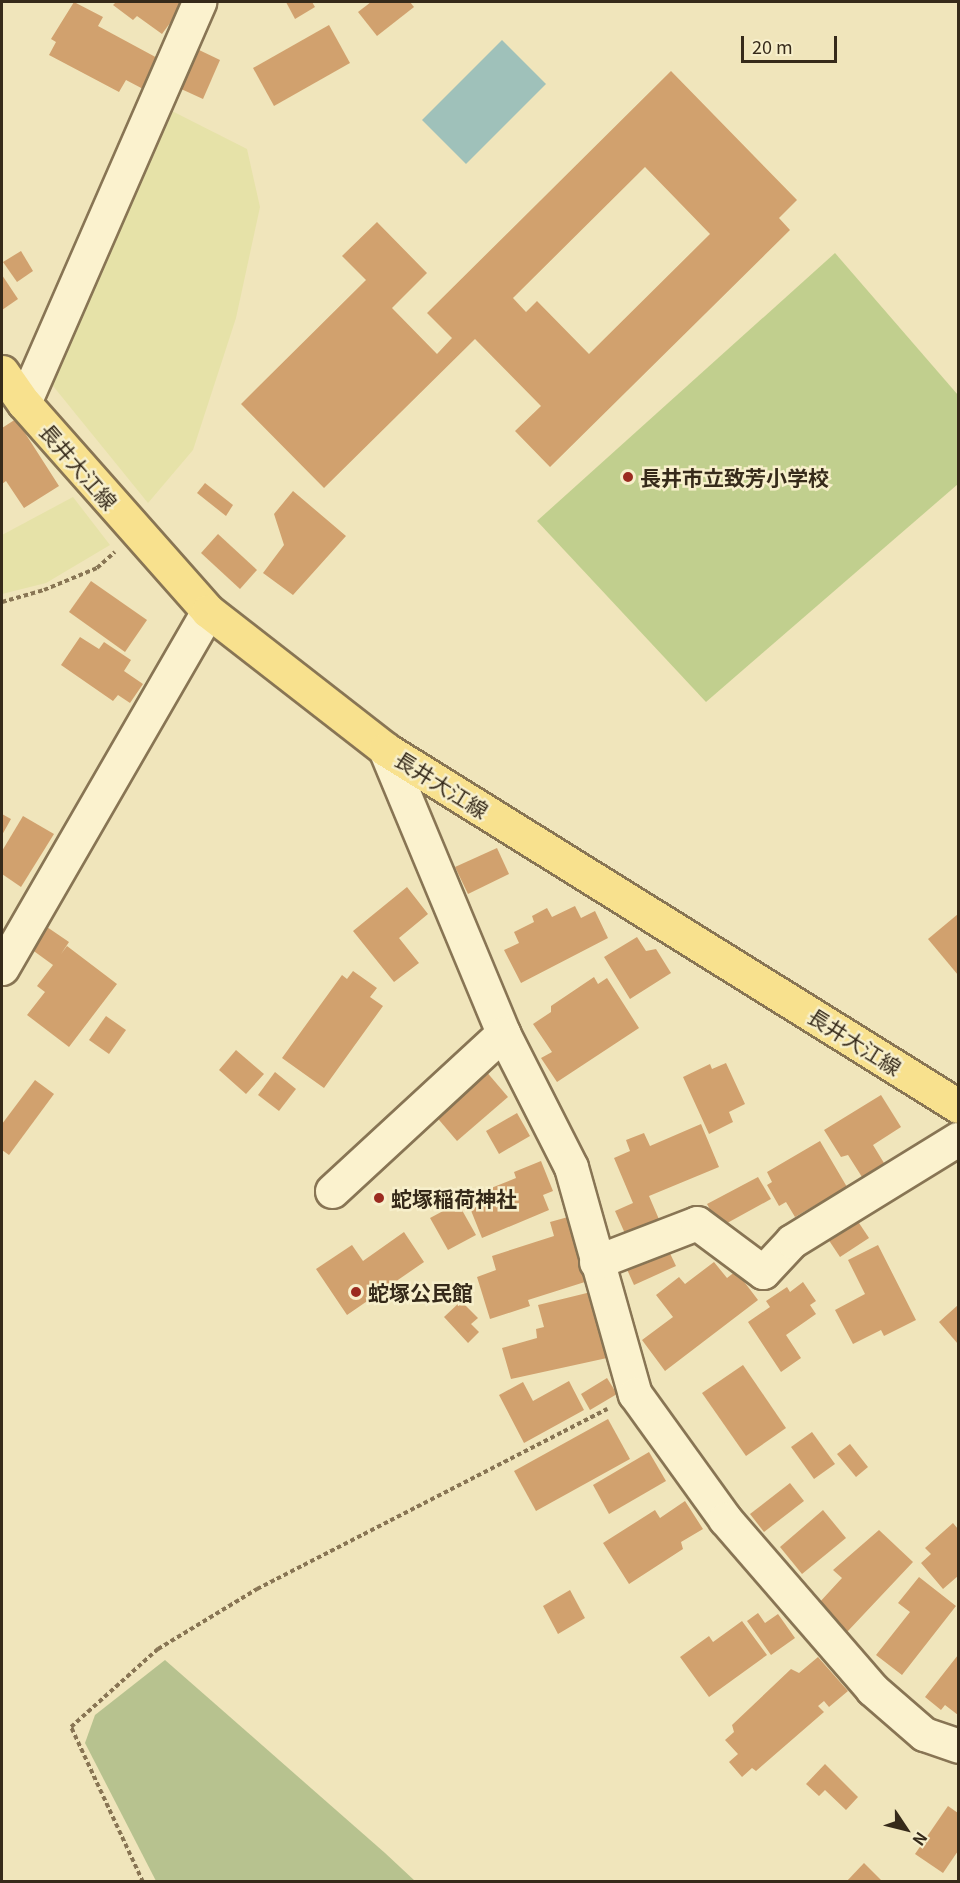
<!DOCTYPE html>
<html>
<head>
<meta charset="utf-8">
<style>
  body { margin:0 }
  #map { position:relative; width:960px; height:1883px; overflow:hidden; background:#f0e5bb; font-family:Georgia,"Noto Sans JP",serif }
  div>[style] { position:absolute }
  [style*='--x'] { left:calc(var(--x)*1px); top:calc(var(--y)*1px); width:calc(var(--w)*1px); rotate:calc(var(--a)*1deg) }
  .farmland>* { inset:0; background:#e6e2a8 }
  .green>* { inset:0; background:#c1cf8e }
  .cemetery>* { inset:0; background:#b7c28f }
  .water>* { inset:0; background:#9fc1ba }
  .building>* { inset:0; background:#d1a16e }
  .path>* { height:4px; margin-top:-2px; transform-origin:0; background:repeating-linear-gradient(90deg,#887554 0 4.5px,transparent 0 7.5px) }
  .roads { filter:drop-shadow(2px 0 #887554) drop-shadow(-2px 0 #887554) drop-shadow(0 2px #887554) drop-shadow(0 -2px #887554) }
  .minor>* { height:33px; margin:-16.5px; padding:0 16.5px; transform-origin:16.5px; border-radius:16.5px; background:#fbf2ce }
  .major>* { height:33px; margin:-16.5px; padding:0 16.5px; transform-origin:16.5px; border-radius:16.5px; background:#f8e18e }
  .dots>* { width:16px; height:16px; translate:-50% -50%; box-sizing:border-box; border:3px solid #f7efcb; border-radius:50% }
  span { translate:-50% -50%; white-space:nowrap; text-align:center; line-height:1.15; -webkit-text-stroke:5px #f7efcb; paint-order:stroke }
  .street-label { font-size:21px; color:#362a1a }
  .poi-label { font-size:21px; color:#362a1a; font-weight:700 }
  .left { translate:0 -50%; text-align:left }
  .frame { position:absolute; inset:0; border:3px solid #362a1a; pointer-events:none }
  .north { position:absolute; left:876px; top:1799px; width:60px; height:60px; -webkit-text-stroke:4px #f7efcb; paint-order:stroke; rotate:125deg; font-size:16px; font-weight:700; line-height:24px; text-align:center; color:#362a1a }
  .north::after { content:''; display:block; margin:auto; width:21px; height:27px; background:#362a1a; clip-path:polygon(50% 0,100% 100%,50% 72%,0 100%) }
  .scale { position:absolute; left:741px; top:36px; width:96px; height:27px; box-sizing:border-box; border:3px solid #362a1a; border-top:0; padding-left:8px; font-size:18px; line-height:21px; white-space:nowrap; color:#362a1a; -webkit-text-stroke:4px #f7efcb; paint-order:stroke }
</style>
</head>
<body>
<div id="map">
  <div class="farmland">
    <i style="clip-path:polygon(168px 109px,247px 149px,260px 207px,236px 318px,193px 450px,148px 503px,49px 381px)"></i>
    <i style="clip-path:polygon(73px 497px,110px 545px,46px 583px,2px 594px,2px 535px)"></i>
  </div>
  <div class="green">
    <i style="clip-path:polygon(835px 253px,958px 395px,958px 484px,706px 702px,537px 521px)"></i>
  </div>
  <div class="cemetery">
    <i style="clip-path:polygon(165px 1660px,385px 1853px,415px 1881px,156px 1881px,85px 1743px,95px 1715px)"></i>
  </div>
  <div class="water">
    <i style="clip-path:polygon(502px 40px,546px 84px,466px 164px,422px 120px)"></i>
  </div>
  <div class="building">
    <i style="clip-path:polygon(74px 2px,103px 17px,98px 26px,161px 60px,145px 90px,126px 80px,119px 92px,49px 55px,56px 42px,51px 39px)"></i>
    <i style="clip-path:polygon(116px 2px,181px 2px,184px 4px,162px 34px,137px 16px,133px 20px,113px 5px)"></i>
    <i style="clip-path:polygon(286px 2px,312px 2px,315px 7px,295px 19px)"></i>
    <i style="clip-path:polygon(371px 2px,410px 2px,414px 7px,377px 36px,358px 12px)"></i>
    <i style="clip-path:polygon(329px 25px,350px 63px,274px 106px,253px 68px)"></i>
    <i style="clip-path:polygon(197px 49px,220px 60px,203px 99px,179px 88px)"></i>
    <i style="clip-path:polygon(evenodd,671px 71px,797px 200px,779px 218px,790px 230px,550px 467px,515px 431px,541px 406px,475px 339px,324px 488px,241px 404px,366px 280px,342px 256px,377px 222px,427px 273px,392px 308px,437px 354px,452px 338px,427px 313px,671px 71px,645px 167px,710px 234px,589px 354px,537px 301px,526px 312px,513px 298px,645px 167px)"></i>
    <i style="clip-path:polygon(21px 251px,33px 271px,17px 282px,3px 262px)"></i>
    <i style="clip-path:polygon(2px 275px,18px 299px,2px 310px)"></i>
    <i style="clip-path:polygon(16px 419px,59px 486px,24px 508px,6px 481px,2px 484px,2px 428px)"></i>
    <i style="clip-path:polygon(205px 483px,233px 505px,226px 516px,197px 493px)"></i>
    <i style="clip-path:polygon(293px 491px,346px 536px,293px 595px,263px 573px,284px 545px,274px 514px)"></i>
    <i style="clip-path:polygon(218px 534px,257px 570px,240px 589px,201px 553px)"></i>
    <i style="clip-path:polygon(91px 581px,147px 620px,125px 652px,69px 612px)"></i>
    <i style="clip-path:polygon(80px 637px,99px 649px,104px 642px,131px 660px,124px 671px,143px 684px,130px 703px,118px 695px,113px 701px,61px 665px)"></i>
    <i style="clip-path:polygon(2px 814px,11px 819px,2px 835px)"></i>
    <i style="clip-path:polygon(23px 816px,54px 834px,21px 887px,2px 874px,2px 851px)"></i>
    <i style="clip-path:polygon(497px 848px,509px 874px,468px 894px,455px 867px)"></i>
    <i style="clip-path:polygon(407px 887px,428px 914px,399px 938px,419px 963px,394px 982px,353px 931px)"></i>
    <i style="clip-path:polygon(575px 906px,581px 918px,595px 911px,608px 938px,521px 983px,504px 950px,519px 943px,514px 932px,534px 922px,532px 916px,547px 908px,552px 917px)"></i>
    <i style="clip-path:polygon(958px 914px,958px 975px,928px 939px)"></i>
    <i style="clip-path:polygon(47px 927px,69px 942px,61px 954px,67px 946px,117px 984px,69px 1047px,27px 1015px,45px 992px,37px 986px,53px 965px,31px 949px)"></i>
    <i style="clip-path:polygon(637px 937px,646px 951px,656px 949px,671px 973px,630px 999px,604px 957px)"></i>
    <i style="clip-path:polygon(353px 971px,377px 988px,370px 997px,383px 1006px,324px 1088px,282px 1058px,342px 975px,347px 979px)"></i>
    <i style="clip-path:polygon(594px 977px,598px 984px,607px 978px,639px 1028px,557px 1082px,541px 1058px,552px 1052px,533px 1024px,551px 1012px,551px 1006px)"></i>
    <i style="clip-path:polygon(106px 1016px,126px 1030px,109px 1054px,89px 1040px)"></i>
    <i style="clip-path:polygon(236px 1050px,264px 1074px,246px 1094px,219px 1070px)"></i>
    <i style="clip-path:polygon(726px 1063px,745px 1104px,729px 1112px,733px 1122px,709px 1134px,683px 1077px,710px 1064px,712px 1069px)"></i>
    <i style="clip-path:polygon(485px 1070px,508px 1097px,457px 1141px,434px 1114px)"></i>
    <i style="clip-path:polygon(275px 1072px,296px 1089px,279px 1111px,258px 1095px)"></i>
    <i style="clip-path:polygon(35px 1080px,54px 1094px,9px 1155px,2px 1150px,2px 1124px)"></i>
    <i style="clip-path:polygon(881px 1095px,901px 1127px,873px 1145px,884px 1163px,862px 1177px,848px 1155px,841px 1157px,824px 1130px)"></i>
    <i style="clip-path:polygon(517px 1113px,530px 1136px,499px 1154px,486px 1131px)"></i>
    <i style="clip-path:polygon(701px 1124px,719px 1167px,649px 1196px,661px 1224px,627px 1238px,615px 1211px,633px 1203px,614px 1158px,630px 1151px,626px 1140px,644px 1133px,650px 1146px)"></i>
    <i style="clip-path:polygon(820px 1141px,847px 1187px,795px 1217px,786px 1202px,779px 1206px,767px 1185px,772px 1182px,767px 1172px)"></i>
    <i style="clip-path:polygon(541px 1161px,553px 1191px,543px 1195px,549px 1210px,482px 1238px,466px 1198px,516px 1178px,514px 1172px)"></i>
    <i style="clip-path:polygon(758px 1177px,771px 1199px,720px 1227px,707px 1204px)"></i>
    <i style="clip-path:polygon(458px 1203px,476px 1235px,448px 1250px,430px 1218px)"></i>
    <i style="clip-path:polygon(568px 1217px,588px 1281px,528px 1300px,530px 1306px,490px 1319px,477px 1277px,496px 1270px,492px 1256px,554px 1236px,550px 1222px)"></i>
    <i style="clip-path:polygon(855px 1217px,869px 1238px,840px 1257px,826px 1236px)"></i>
    <i style="clip-path:polygon(404px 1232px,424px 1262px,347px 1315px,316px 1269px,352px 1245px,363px 1261px)"></i>
    <i style="clip-path:polygon(878px 1245px,916px 1320px,884px 1336px,881px 1330px,853px 1344px,835px 1310px,865px 1294px,848px 1260px)"></i>
    <i style="clip-path:polygon(667px 1247px,676px 1266px,634px 1285px,625px 1265px)"></i>
    <i style="clip-path:polygon(714px 1262px,727px 1278px,736px 1271px,758px 1300px,665px 1371px,642px 1340px,673px 1317px,656px 1295px,679px 1277px,685px 1284px)"></i>
    <i style="clip-path:polygon(803px 1282px,816px 1301px,810px 1305px,816px 1314px,786px 1335px,801px 1358px,781px 1372px,748px 1322px,770px 1307px,766px 1301px,787px 1287px,790px 1292px)"></i>
    <i style="clip-path:polygon(591px 1292px,607px 1358px,511px 1379px,502px 1348px,537px 1338px,536px 1329px,544px 1327px,538px 1305px)"></i>
    <i style="clip-path:polygon(461px 1301px,478px 1318px,471px 1324px,479px 1332px,468px 1343px,444px 1317px)"></i>
    <i style="clip-path:polygon(958px 1305px,958px 1344px,939px 1322px)"></i>
    <i style="clip-path:polygon(743px 1365px,786px 1428px,746px 1456px,702px 1393px)"></i>
    <i style="clip-path:polygon(607px 1378px,617px 1394px,590px 1410px,581px 1394px)"></i>
    <i style="clip-path:polygon(569px 1381px,584px 1410px,524px 1443px,499px 1395px,523px 1382px,533px 1401px)"></i>
    <i style="clip-path:polygon(608px 1419px,630px 1459px,536px 1511px,514px 1471px)"></i>
    <i style="clip-path:polygon(812px 1432px,835px 1464px,814px 1479px,791px 1447px)"></i>
    <i style="clip-path:polygon(850px 1444px,868px 1467px,856px 1477px,837px 1454px)"></i>
    <i style="clip-path:polygon(649px 1452px,666px 1481px,609px 1514px,593px 1485px)"></i>
    <i style="clip-path:polygon(790px 1483px,804px 1501px,764px 1532px,750px 1514px)"></i>
    <i style="clip-path:polygon(685px 1501px,703px 1529px,681px 1542px,683px 1549px,629px 1584px,603px 1543px,655px 1510px,660px 1518px)"></i>
    <i style="clip-path:polygon(823px 1510px,846px 1538px,802px 1574px,780px 1547px)"></i>
    <i style="clip-path:polygon(953px 1523px,958px 1529px,958px 1576px,943px 1589px,921px 1563px,931px 1554px,925px 1548px)"></i>
    <i style="clip-path:polygon(879px 1530px,913px 1562px,847px 1632px,818px 1604px,842px 1578px,833px 1570px)"></i>
    <i style="clip-path:polygon(919px 1577px,956px 1606px,902px 1675px,876px 1655px,910px 1612px,898px 1603px)"></i>
    <i style="clip-path:polygon(570px 1590px,585px 1618px,558px 1634px,543px 1606px)"></i>
    <i style="clip-path:polygon(758px 1613px,765px 1623px,778px 1614px,795px 1638px,771px 1655px,747px 1621px)"></i>
    <i style="clip-path:polygon(742px 1621px,767px 1655px,709px 1697px,680px 1657px,709px 1636px,713px 1642px)"></i>
    <i style="clip-path:polygon(958px 1655px,958px 1715px,945px 1705px,941px 1710px,925px 1697px)"></i>
    <i style="clip-path:polygon(818px 1657px,848px 1691px,829px 1707px,824px 1701px,818px 1706px,824px 1712px,756px 1771px,752px 1768px,742px 1777px,729px 1762px,738px 1754px,725px 1740px,734px 1732px,732px 1725px,791px 1669px,799px 1673px)"></i>
    <i style="clip-path:polygon(825px 1764px,858px 1797px,846px 1810px,825px 1790px,819px 1796px,806px 1784px)"></i>
    <i style="clip-path:polygon(948px 1806px,958px 1813px,958px 1851px,943px 1873px,915px 1854px)"></i>
    <i style="clip-path:polygon(864px 1863px,883px 1882px,846px 1882px)"></i>
  </div>
  <div class="path">
    <i style="--x:2;--y:602;--w:44;--a:-15.9"></i>
    <i style="--x:44;--y:590;--w:57;--a:-22.5"></i>
    <i style="--x:97;--y:568;--w:24;--a:-42"></i>
    <i style="--x:143;--y:1882;--w:171;--a:-114.9"></i>
    <i style="--x:71;--y:1727;--w:117;--a:-41.9"></i>
    <i style="--x:158;--y:1649;--w:116;--a:-31.2"></i>
    <i style="--x:257;--y:1589;--w:394;--a:-27.2"></i>
  </div>
  <div class="roads">
    <div class="minor">
      <i style="--x:24;--y:403;--w:438;--a:-66.4"></i>
      <i style="--x:385;--y:749;--w:308;--a:67.4"></i>
      <i style="--x:503;--y:1033;--w:150;--a:63.1"></i>
      <i style="--x:571;--y:1167;--w:236;--a:74.3"></i>
      <i style="--x:635;--y:1394;--w:154;--a:54.2"></i>
      <i style="--x:725;--y:1519;--w:225;--a:49.1"></i>
      <i style="--x:872;--y:1689;--w:69;--a:40.9"></i>
      <i style="--x:924;--y:1734;--w:36;--a:19"></i>
      <i style="--x:2;--y:968;--w:412;--a:-60"></i>
      <i style="--x:332;--y:1191;--w:233;--a:-42.7"></i>
      <i style="--x:596;--y:1262;--w:108;--a:-21.1"></i>
      <i style="--x:697;--y:1223;--w:82;--a:36.6"></i>
      <i style="--x:763;--y:1272;--w:42;--a:-46.9"></i>
      <i style="--x:792;--y:1241;--w:195;--a:-31.6"></i>
    </div>
    <div class="major">
      <i style="--x:2;--y:372;--w:38;--a:55"></i>
      <i style="--x:24;--y:403;--w:278;--a:48.5"></i>
      <i style="--x:208;--y:611;--w:224;--a:37.9"></i>
      <i style="--x:385;--y:749;--w:675;--a:31.92"></i>
    </div>
  </div>
  <div class="dots">
    <i style="left:628px;top:477px;background:#9b2b20"></i>
    <i style="left:379px;top:1198px;background:#9b2b20"></i>
    <i style="left:356px;top:1292px;background:#9b2b20"></i>
  </div>
  <div class="street-label">
    <span style="left:79px;top:466px;rotate:49deg">長井大江線</span>
    <span style="left:442px;top:784px;rotate:32deg">長井大江線</span>
    <span style="left:855px;top:1041px;rotate:32deg">長井大江線</span>
  </div>
  <div class="poi-label">
    <span class="left" style="left:640px;top:477px">長井市立致芳小学校</span>
    <span class="left" style="left:391px;top:1198px">蛇塚稲荷神社</span>
    <span class="left" style="left:368px;top:1292px">蛇塚公民館</span>
  </div>
  <div class="frame"></div>
  <div class="north">N</div>
  <div class="scale">20 m</div>
</div>
</body>
</html>
